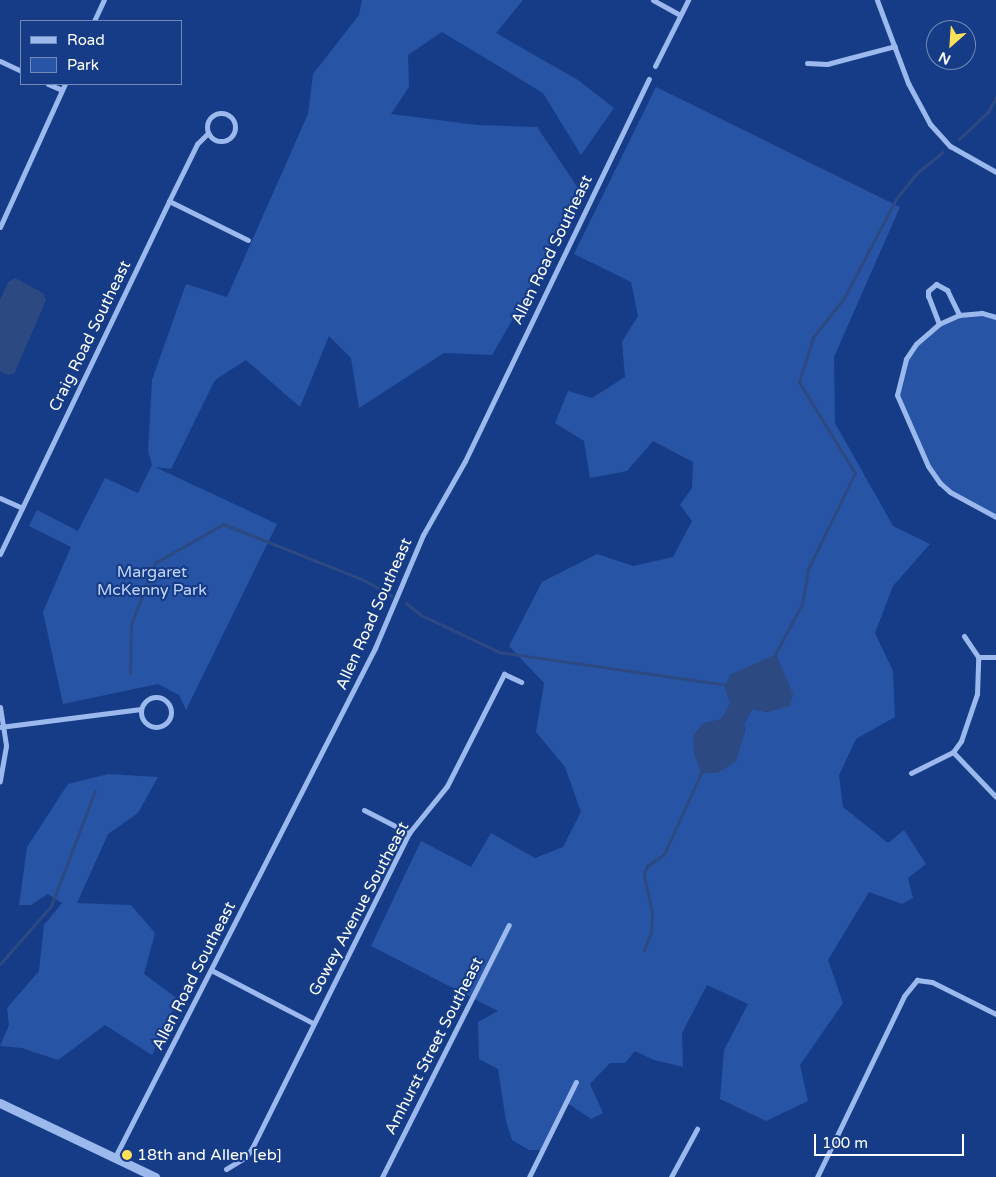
<!DOCTYPE html>
<html>
<head>
<meta charset="utf-8">
<style>
  body { margin:0 }
  #map { position:relative; width:996px; height:1177px; overflow:hidden; background:#163c87; font-family:"Varela Round",sans-serif }
  div>[style] { position:absolute }
  [style*='--x'] { left:calc(var(--x)*1px); top:calc(var(--y)*1px); width:calc(var(--w)*1px); rotate:calc(var(--a)*1deg) }
  .green>* { inset:0; background:#2854a6 }
  .water>* { inset:0; background:#2d4981 }
  .stream>* { height:3px; margin:-1.5px; padding:0 1.5px; transform-origin:1.5px; border-radius:1.5px; background:#2d4981 }
  .minor>* { height:5px; margin:-2.5px; padding:0 2.5px; transform-origin:2.5px; border-radius:2.5px; background:#9cb9ee }
  .minor>.ring { margin:-2.5px; padding:0; box-sizing:content-box; background:none; border:5px solid #9cb9ee; border-radius:50% }
  .tertiary>* { height:9px; margin:-4.5px; padding:0 4.5px; transform-origin:4.5px; border-radius:4.5px; background:#9cb9ee }
  .dots>* { width:14px; height:14px; translate:-50% -50%; box-sizing:border-box; border:2px solid #163c87; border-radius:50% }
  span { translate:-50% -50%; white-space:nowrap; text-align:center; line-height:1.15; -webkit-text-stroke:4.5px #163c87; paint-order:stroke }
  .street-label { font-size:16px; color:#fff }
  .park-label { font-size:16px; color:#c2d6fa }
  .poi-label { font-size:16px; color:#fff }
  .left { translate:0 -50%; text-align:left }
  .legend { position:absolute; left:20px; top:20px; width:162px; height:65px; box-sizing:border-box; background:#163c87; border:1px solid #738ab7; margin:0; padding:6px 9px; list-style:none; font-size:15px; color:#fff }
  .legend li { display:flex; align-items:center; gap:10px; height:25px }
  .legend b { width:25px; border:1px solid #738ab7 }
  .north { position:absolute; left:926px; top:20px; width:50px; height:50px; box-sizing:border-box; background:#163c87; border:1px solid #738ab7; border-radius:50%; rotate:206deg; font-size:14px; font-weight:700; line-height:20px; text-align:center; color:#fff }
  .north::after { content:''; display:block; margin:auto; width:18px; height:22px; background:#ffe059; clip-path:polygon(50% 0,100% 100%,50% 72%,0 100%) }
  .scale { position:absolute; left:814px; top:1134px; width:150px; height:22px; box-sizing:border-box; border:2px solid #fff; border-top:0; padding-left:6px; font-size:15px; line-height:18px; white-space:nowrap; color:#fff; -webkit-text-stroke:4px #163c87; paint-order:stroke }
</style>
</head>
<body>
<div id="map">
  <div class="green">
    <i style="clip-path:polygon(362px 0,523px 0,496px 33px,578px 80px,614px 108px,581px 155px,543px 93px,442px 32px,408px 55px,409px 87px,391px 114px,477px 125px,537px 127px,578px 188px,522px 303px,492px 355px,444px 353px,359px 408px,351px 358px,329px 336px,300px 407px,246px 360px,215px 380px,171px 469px,155px 467px,277px 524px,186px 710px,179px 695px,158px 684px,63px 704px,43px 612px,71px 547px,29px 526px,37px 510px,78px 531px,105px 478px,138px 493px,152px 465px,148px 451px,152px 380px,186px 284px,227px 297px,308px 114px,313px 74px,359px 15px)"></i>
    <i style="clip-path:polygon(evenodd,656px 87px,900px 207px,834px 357px,835px 423px,893px 526px,930px 544px,893px 586px,875px 633px,893px 671px,895px 717px,856px 739px,839px 775px,843px 807px,888px 843px,904px 830px,926px 864px,908px 878px,913px 898px,902px 904px,869px 892px,828px 960px,843px 1003px,800px 1065px,808px 1101px,766px 1121px,720px 1099px,724px 1050px,748px 1004px,707px 985px,682px 1033px,683px 1067px,654px 1060px,635px 1051px,625px 1063px,610px 1063px,590px 1084px,603px 1113px,591px 1119px,566px 1102px,542px 1150px,529px 1150px,512px 1140px,506px 1121px,498px 1069px,479px 1059px,478px 1022px,498px 1011px,371px 946px,421px 841px,471px 867px,491px 833px,535px 858px,563px 847px,581px 812px,565px 767px,536px 732px,544px 683px,509px 646px,542px 582px,597px 554px,633px 566px,673px 557px,692px 521px,680px 505px,692px 488px,693px 462px,653px 441px,627px 471px,590px 478px,584px 441px,555px 423px,568px 391px,592px 398px,625px 377px,622px 342px,638px 316px,631px 282px,574px 254px,656px 87px,750px 667px,768px 712px,752px 709px,744px 724px,745px 732px,704px 723px,721px 720px,730px 704px,725px 687px,730px 675px,750px 667px)"></i>
    <i style="clip-path:polygon(982px 313px,996px 317px,996px 516px,950px 492px,928px 466px,897px 395px,906px 359px,925px 335px,959px 315px)"></i>
    <i style="clip-path:polygon(108px 774px,158px 777px,138px 813px,108px 834px,77px 903px,131px 905px,155px 933px,144px 974px,178px 999px,152px 1055px,105px 1025px,58px 1060px,22px 1048px,0 1046px,9px 1025px,7px 1008px,39px 971px,44px 925px,62px 903px,48px 894px,31px 905px,19px 905px,27px 847px,68px 784px)"></i>
  </div>
  <div class="water">
    <i style="clip-path:polygon(15px 278px,43px 293px,46px 300px,14px 374px,8px 375px,0 371px,0 300px,8px 282px)"></i>
    <i style="clip-path:polygon(776px 654px,793px 694px,790px 706px,768px 712px,752px 709px,744px 724px,745px 732px,736px 762px,717px 773px,701px 773px,694px 753px,693px 735px,704px 723px,721px 719px,730px 704px,725px 687px,730px 675px)"></i>
  </div>
  <div class="stream">
    <i style="--x:959;--y:139;--w:40;--a:-43"></i>
    <i style="--x:988;--y:112;--w:17;--a:-62"></i>
    <i style="--x:406;--y:603;--w:19;--a:39"></i>
    <i style="--x:421;--y:615;--w:86;--a:25.4"></i>
    <i style="--x:499;--y:652;--w:231;--a:8.2"></i>
    <i style="--x:774;--y:656;--w:59;--a:-61.7"></i>
    <i style="--x:802;--y:604;--w:36;--a:-80"></i>
    <i style="--x:808;--y:569;--w:107;--a:-63.9"></i>
    <i style="--x:855;--y:473;--w:107;--a:-121.6"></i>
    <i style="--x:799;--y:382;--w:47;--a:-72.7"></i>
    <i style="--x:813;--y:337;--w:50;--a:-51.5"></i>
    <i style="--x:844;--y:298;--w:112;--a:-62.3"></i>
    <i style="--x:896;--y:199;--w:35;--a:-51"></i>
    <i style="--x:918;--y:172;--w:32;--a:-39"></i>
    <i style="--x:130;--y:673;--w:49;--a:-88.8"></i>
    <i style="--x:131;--y:624;--w:66;--a:-68.5"></i>
    <i style="--x:155;--y:563;--w:78;--a:-29.8"></i>
    <i style="--x:223;--y:524;--w:152;--a:21.7"></i>
    <i style="--x:364;--y:580;--w:32;--a:30"></i>
    <i style="--x:644;--y:950;--w:18;--a:-68"></i>
    <i style="--x:651;--y:933;--w:20;--a:-87"></i>
    <i style="--x:652;--y:913;--w:40;--a:-102"></i>
    <i style="--x:644;--y:874;--w:9;--a:-69"></i>
    <i style="--x:647;--y:866;--w:21;--a:-35"></i>
    <i style="--x:664;--y:854;--w:94;--a:-65.4"></i>
    <i style="--x:0;--y:964;--w:77;--a:-48.7"></i>
    <i style="--x:51;--y:906;--w:123;--a:-69.1"></i>
  </div>
  <div class="minor">
    <i style="--x:653;--y:0;--w:31;--a:29"></i>
    <i style="--x:877;--y:0;--w:89;--a:69.5"></i>
    <i style="--x:908;--y:83;--w:47;--a:61.8"></i>
    <i style="--x:930;--y:124;--w:30;--a:48"></i>
    <i style="--x:950;--y:146;--w:53;--a:29.5"></i>
    <i style="--x:94;--y:21;--w:23;--a:-65"></i>
    <i style="--x:0;--y:61;--w:23;--a:25"></i>
    <i style="--x:807;--y:63;--w:20;--a:3"></i>
    <i style="--x:827;--y:64;--w:70;--a:-14.8"></i>
    <i style="--x:655;--y:66;--w:74;--a:-63.4"></i>
    <i style="--x:48;--y:84;--w:15;--a:23"></i>
    <i class="ring" style="left:207px;top:113px;width:23px;height:23px"></i>
    <i style="--x:169;--y:201;--w:88;--a:26.3"></i>
    <i style="--x:0;--y:227;--w:157;--a:-65.6"></i>
    <i style="--x:996;--y:317;--w:15;--a:-164"></i>
    <i style="--x:982;--y:313;--w:23;--a:175"></i>
    <i style="--x:959;--y:315;--w:22;--a:156"></i>
    <i style="--x:939;--y:324;--w:30;--a:139"></i>
    <i style="--x:916;--y:344;--w:18;--a:124"></i>
    <i style="--x:906;--y:359;--w:37;--a:104"></i>
    <i style="--x:897;--y:395;--w:77;--a:66.4"></i>
    <i style="--x:928;--y:466;--w:21;--a:55"></i>
    <i style="--x:940;--y:483;--w:13;--a:42"></i>
    <i style="--x:950;--y:492;--w:52;--a:28.5"></i>
    <i style="--x:939;--y:324;--w:30;--a:-111"></i>
    <i style="--x:928;--y:296;--w:5;--a:-90"></i>
    <i style="--x:928;--y:291;--w:11;--a:-41"></i>
    <i style="--x:936;--y:284;--w:13;--a:29"></i>
    <i style="--x:947;--y:290;--w:28;--a:64"></i>
    <i style="--x:0;--y:498;--w:24;--a:24"></i>
    <i style="--x:0;--y:554;--w:391;--a:-64.4"></i>
    <i style="--x:169;--y:201;--w:64;--a:-63.8"></i>
    <i style="--x:197;--y:144;--w:16;--a:-45"></i>
    <i style="--x:964;--y:636;--w:25;--a:56"></i>
    <i style="--x:978;--y:657;--w:18;--a:0"></i>
    <i class="ring" style="left:141px;top:697px;width:25px;height:25px"></i>
    <i style="--x:0;--y:707;--w:39;--a:81"></i>
    <i style="--x:6;--y:746;--w:36;--a:100"></i>
    <i style="--x:0;--y:727;--w:142;--a:-7.3"></i>
    <i style="--x:953;--y:752;--w:62;--a:46.3"></i>
    <i style="--x:911;--y:773;--w:47;--a:-26.6"></i>
    <i style="--x:953;--y:752;--w:14;--a:-54"></i>
    <i style="--x:961;--y:741;--w:50;--a:-71.2"></i>
    <i style="--x:977;--y:694;--w:37;--a:-88"></i>
    <i style="--x:364;--y:810;--w:51;--a:27.1"></i>
    <i style="--x:211;--y:970;--w:115;--a:27.5"></i>
    <i style="--x:115;--y:1157;--w:572;--a:-62.94"></i>
    <i style="--x:375;--y:648;--w:123;--a:-67"></i>
    <i style="--x:423;--y:535;--w:85;--a:-60.4"></i>
    <i style="--x:465;--y:461;--w:424;--a:-64.3"></i>
    <i style="--x:226;--y:1169;--w:23;--a:-31"></i>
    <i style="--x:246;--y:1157;--w:11;--a:-56"></i>
    <i style="--x:252;--y:1148;--w:352;--a:-63.5"></i>
    <i style="--x:409;--y:833;--w:60;--a:-51"></i>
    <i style="--x:447;--y:786;--w:126;--a:-63"></i>
    <i style="--x:504;--y:674;--w:19;--a:25"></i>
    <i style="--x:382;--y:1177;--w:282;--a:-63.3"></i>
    <i style="--x:529;--y:1177;--w:106;--a:-63.7"></i>
    <i style="--x:671;--y:1177;--w:55;--a:-61.6"></i>
    <i style="--x:817;--y:1177;--w:201;--a:-64.3"></i>
    <i style="--x:904;--y:996;--w:21;--a:-51"></i>
    <i style="--x:917;--y:980;--w:15;--a:8"></i>
    <i style="--x:932;--y:982;--w:72;--a:26.6"></i>
  </div>
  <div class="tertiary">
    <i style="--x:0;--y:1103;--w:172;--a:25.5"></i>
  </div>
  <div class="dots">
    <i style="left:127px;top:1155px;background:#ffe059"></i>
  </div>
  <div class="street-label">
    <span style="left:552px;top:250px;rotate:-64deg">Allen Road Southeast</span>
    <span style="left:90px;top:336px;rotate:-64deg">Craig Road Southeast</span>
    <span style="left:374px;top:614px;rotate:-66deg">Allen Road Southeast</span>
    <span style="left:359px;top:909px;rotate:-62deg">Gowey Avenue Southeast</span>
    <span style="left:194px;top:976px;rotate:-63deg">Allen Road Southeast</span>
    <span style="left:434px;top:1046px;rotate:-63deg">Amhurst Street Southeast</span>
  </div>
  <div class="park-label">
    <span style="left:152px;top:581px">Margaret<br>McKenny Park</span>
  </div>
  <div class="poi-label">
    <span class="left" style="left:137px;top:1155px">18th and Allen [eb]</span>
  </div>
  <ul class="legend">
  <li><b style="height:6px;background:#9cb9ee"></b>Road</li>
  <li><b style="height:14px;background:#2854a6"></b>Park</li>
  </ul>
  <div class="north">N</div>
  <div class="scale">100 m</div>
</div>
</body>
</html>
